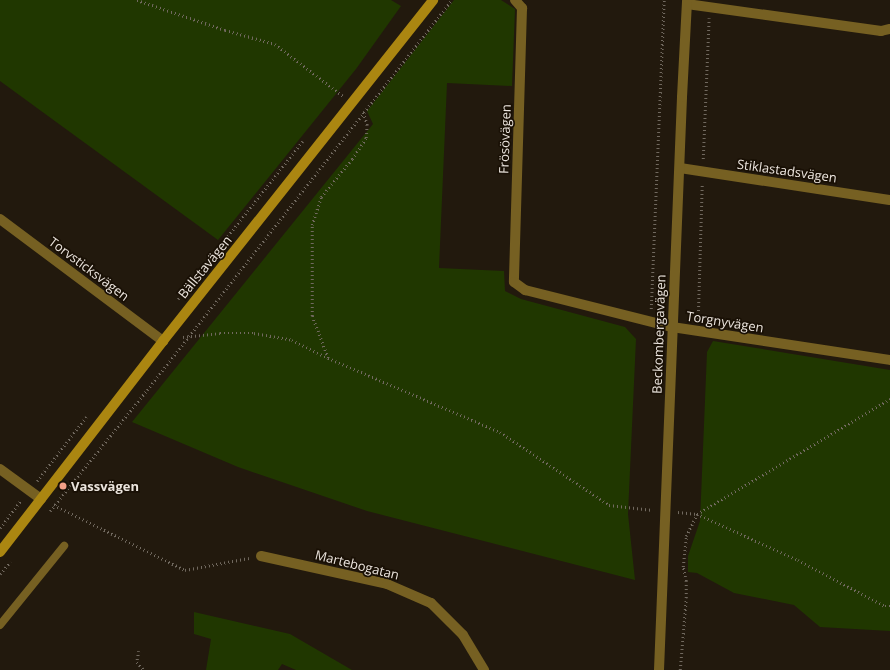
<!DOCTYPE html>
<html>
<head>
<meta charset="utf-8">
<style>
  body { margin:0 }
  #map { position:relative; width:890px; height:670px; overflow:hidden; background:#22190d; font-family:"Open Sans",sans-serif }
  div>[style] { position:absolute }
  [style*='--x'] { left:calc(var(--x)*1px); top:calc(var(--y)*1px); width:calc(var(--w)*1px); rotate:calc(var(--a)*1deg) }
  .green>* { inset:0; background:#203700 }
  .path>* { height:2.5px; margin-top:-1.25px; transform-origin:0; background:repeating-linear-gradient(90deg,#71695f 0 1px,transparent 0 4px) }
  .lane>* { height:8px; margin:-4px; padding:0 4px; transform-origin:4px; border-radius:4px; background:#766022 }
  .street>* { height:10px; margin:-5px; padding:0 5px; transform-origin:5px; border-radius:5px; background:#766022 }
  .secondary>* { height:10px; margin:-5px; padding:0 5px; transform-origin:5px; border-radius:5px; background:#ab8611 }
  .dots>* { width:11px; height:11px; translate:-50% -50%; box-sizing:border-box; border:2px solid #191005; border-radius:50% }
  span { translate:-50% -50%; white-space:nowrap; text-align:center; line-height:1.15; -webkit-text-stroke:3.5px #191005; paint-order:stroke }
  .street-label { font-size:13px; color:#ebe4dd }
  .poi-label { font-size:13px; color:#ebe4dd; font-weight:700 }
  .left { translate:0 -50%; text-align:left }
</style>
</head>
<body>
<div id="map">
  <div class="green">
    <i style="clip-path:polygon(0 0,391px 0,401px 6px,356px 69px,218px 240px,0 81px)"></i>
    <i style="clip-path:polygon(454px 0,501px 0,515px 9px,512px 86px,447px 83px,439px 268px,504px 271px,505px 291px,521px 299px,625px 327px,636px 339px,628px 514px,635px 580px,367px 511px,238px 467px,132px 422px,373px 124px,367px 111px)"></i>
    <i style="clip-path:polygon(713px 341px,890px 370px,890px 631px,820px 627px,794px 605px,734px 593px,697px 573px,688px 572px,688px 556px,700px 521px,707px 352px)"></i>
    <i style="clip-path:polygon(194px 612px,290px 634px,352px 670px,296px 670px,282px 664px,278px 670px,206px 670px,211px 639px,194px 634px)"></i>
  </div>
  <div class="path">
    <i style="--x:137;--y:0;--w:93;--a:18.8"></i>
    <i style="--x:225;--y:30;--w:52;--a:15.6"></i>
    <i style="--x:275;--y:44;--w:86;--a:37.4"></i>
    <i style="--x:703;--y:159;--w:141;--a:-87.6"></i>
    <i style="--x:178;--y:299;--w:201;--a:-51.7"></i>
    <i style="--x:651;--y:309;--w:309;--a:-87.6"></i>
    <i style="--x:698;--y:319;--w:135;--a:-88.3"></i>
    <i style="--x:183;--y:337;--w:37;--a:-6"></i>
    <i style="--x:220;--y:333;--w:34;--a:0"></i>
    <i style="--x:254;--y:333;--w:39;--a:10"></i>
    <i style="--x:292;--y:340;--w:40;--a:26.6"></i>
    <i style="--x:328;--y:358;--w:187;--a:23.3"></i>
    <i style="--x:500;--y:432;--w:131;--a:33.8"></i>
    <i style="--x:609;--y:505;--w:44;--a:6.5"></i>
    <i style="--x:328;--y:358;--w:45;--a:-110.9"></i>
    <i style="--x:312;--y:316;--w:91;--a:-90"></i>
    <i style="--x:312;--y:225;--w:29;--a:-72"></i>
    <i style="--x:321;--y:197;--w:49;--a:-50.8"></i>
    <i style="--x:352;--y:159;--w:25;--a:-56"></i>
    <i style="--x:366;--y:138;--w:13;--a:-86"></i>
    <i style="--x:367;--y:125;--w:13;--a:-108"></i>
    <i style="--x:37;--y:481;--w:81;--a:-52.6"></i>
    <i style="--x:54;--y:505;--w:146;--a:26.4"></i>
    <i style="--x:185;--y:570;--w:65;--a:-10.6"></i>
    <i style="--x:50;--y:511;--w:155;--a:-51.3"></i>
    <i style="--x:147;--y:390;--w:495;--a:-52"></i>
    <i style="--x:678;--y:512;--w:19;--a:6"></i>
    <i style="--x:697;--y:514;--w:111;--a:24.5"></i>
    <i style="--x:798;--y:560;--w:98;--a:27.9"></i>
    <i style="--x:885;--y:606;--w:5;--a:0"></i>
    <i style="--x:0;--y:528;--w:35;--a:-53"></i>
    <i style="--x:0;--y:574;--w:16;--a:-50"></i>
    <i style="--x:139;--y:651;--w:11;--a:100"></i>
    <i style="--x:137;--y:662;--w:11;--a:49"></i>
    <i style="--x:680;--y:670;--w:72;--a:-85.2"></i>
    <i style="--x:686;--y:598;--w:17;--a:-90"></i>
    <i style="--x:686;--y:581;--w:14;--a:-102"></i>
    <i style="--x:683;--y:567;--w:31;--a:-84"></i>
    <i style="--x:686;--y:536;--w:25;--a:-63"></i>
    <i style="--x:697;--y:514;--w:225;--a:-30.8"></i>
  </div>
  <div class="lane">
    <i style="--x:0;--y:625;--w:102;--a:-51"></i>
  </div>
  <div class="street">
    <i style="--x:515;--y:0;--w:11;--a:49"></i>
    <i style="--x:522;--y:8;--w:274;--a:91.7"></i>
    <i style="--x:514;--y:282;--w:14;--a:36"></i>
    <i style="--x:525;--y:290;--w:152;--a:14.1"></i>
    <i style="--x:672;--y:327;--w:220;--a:8.6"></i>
    <i style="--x:687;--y:4;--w:196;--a:7.9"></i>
    <i style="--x:881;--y:31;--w:9;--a:-13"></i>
    <i style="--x:680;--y:168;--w:212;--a:8.7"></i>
    <i style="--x:0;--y:219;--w:204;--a:36.8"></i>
    <i style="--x:0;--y:469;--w:51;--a:36.2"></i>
    <i style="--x:261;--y:556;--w:129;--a:12.5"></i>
    <i style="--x:387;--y:584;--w:48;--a:23.4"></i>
    <i style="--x:431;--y:603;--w:45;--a:45"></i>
    <i style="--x:463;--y:635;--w:41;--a:59"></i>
    <i style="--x:659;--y:670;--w:573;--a:-87.7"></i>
    <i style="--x:682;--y:97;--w:97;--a:-87"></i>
  </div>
  <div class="secondary">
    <i style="--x:0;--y:552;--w:267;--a:-52.3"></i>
    <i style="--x:163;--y:341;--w:435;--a:-51.6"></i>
  </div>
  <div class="dots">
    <i style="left:63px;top:486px;background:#f39f86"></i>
  </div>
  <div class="street-label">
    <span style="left:505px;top:139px;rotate:-88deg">Frösövägen</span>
    <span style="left:787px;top:171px;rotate:8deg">Stiklastadsvägen</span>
    <span style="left:205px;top:267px;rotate:-51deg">Bällstavägen</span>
    <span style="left:89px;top:269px;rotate:37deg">Torvsticksvägen</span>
    <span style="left:725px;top:322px;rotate:9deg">Torgnyvägen</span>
    <span style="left:659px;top:334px;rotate:-88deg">Beckombergavägen</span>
    <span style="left:357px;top:565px;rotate:14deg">Martebogatan</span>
  </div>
  <div class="poi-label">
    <span class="left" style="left:71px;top:486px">Vassvägen</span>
  </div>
</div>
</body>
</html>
